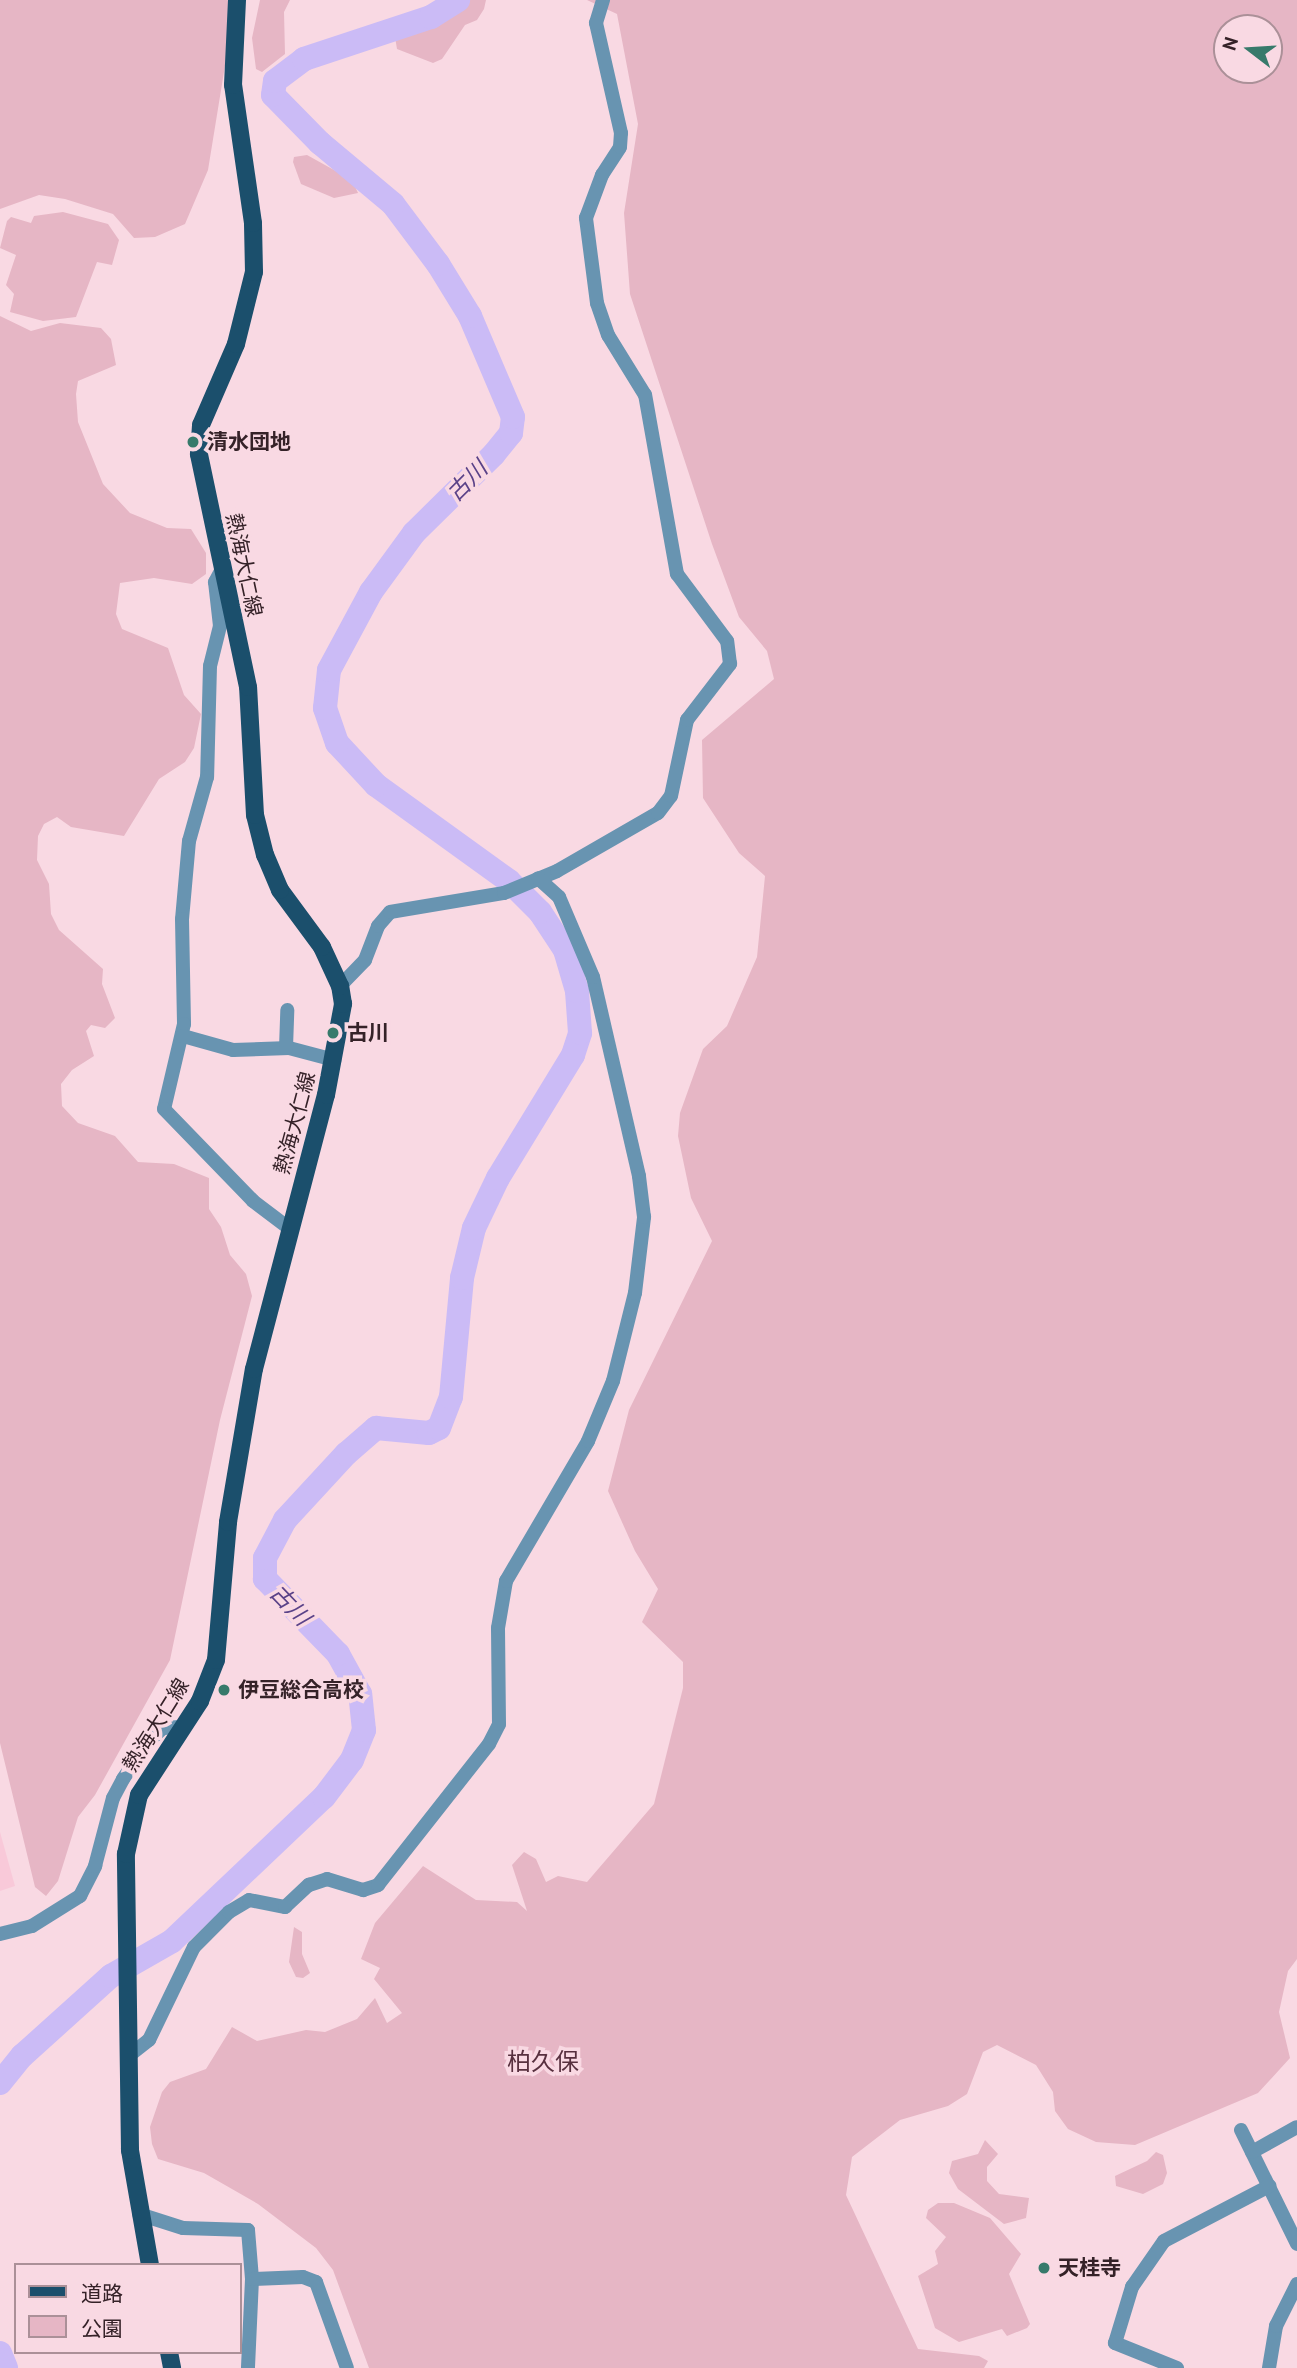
<!DOCTYPE html>
<html>
<head>
<meta charset="utf-8">
<style>
  body { margin:0 }
  #map { position:relative; width:1297px; height:2368px; overflow:hidden; background:#f9d9e3; font-family:"PT Sans","Noto Sans JP",sans-serif }
  div>[style] { position:absolute }
  [style*='--x'] { left:calc(var(--x)*1px); top:calc(var(--y)*1px); width:calc(var(--w)*1px); rotate:calc(var(--a)*1deg) }
  .built>* { inset:0; background:#f9c9d9 }
  .green>* { inset:0; background:#e6b6c5 }
  .river>* { height:24px; margin:-12px; padding:0 12px; transform-origin:12px; border-radius:12px; background:#cbbbf6 }
  .street>* { height:14px; margin:-7px; padding:0 7px; transform-origin:7px; border-radius:7px; background:#6894b1 }
  .primary>* { height:18px; margin:-9px; padding:0 9px; transform-origin:9px; border-radius:9px; background:#1b4f6c }
  .dots>* { width:19px; height:19px; translate:-50% -50%; box-sizing:border-box; border:4px solid #f9d9e3; border-radius:50% }
  span { translate:-50% -50%; white-space:nowrap; text-align:center; line-height:1.15; -webkit-text-stroke:7px #f9d9e3; paint-order:stroke }
  .poi-label { font-size:21px; color:#352228; font-weight:700 }
  .left { translate:0 -50%; text-align:left }
  .street-label { font-size:21px; color:#352228 }
  .water-label { font-size:23px; color:#5a4288; font-style:italic }
  .quarter-label { font-size:24px; color:#58303f }
  .legend { position:absolute; left:14px; top:2263px; width:228px; height:91px; box-sizing:border-box; background:#f9d9e3; border:2px solid #ab9098; margin:0; padding:9px 12px; list-style:none; font-size:21px; color:#352228 }
  .legend li { display:flex; align-items:center; gap:14px; height:35px }
  .legend b { width:35px; border:2px solid #ab9098 }
  .north { position:absolute; left:1213px; top:14px; width:70px; height:70px; box-sizing:border-box; background:#f9d9e3; border:2px solid #ab9098; border-radius:50%; rotate:287deg; font-size:19px; font-weight:700; line-height:28px; text-align:center; color:#352228 }
  .north::after { content:''; display:block; margin:auto; width:24px; height:32px; background:#377a6b; clip-path:polygon(50% 0,100% 100%,50% 72%,0 100%) }
</style>
</head>
<body>
<div id="map">
  <div class="built">
    <i style="clip-path:polygon(0 1832px,15px 1886px,0 1891px)"></i>
  </div>
  <div class="green">
    <i style="clip-path:polygon(0 0,230px 0,230px 35px,208px 170px,185px 224px,155px 237px,134px 238px,113px 214px,65px 199px,39px 195px,0 209px)"></i>
    <i style="clip-path:polygon(260px 0,290px 0,284px 12px,285px 54px,262px 72px,256px 69px,252px 38px)"></i>
    <i style="clip-path:polygon(470px 0,486px 0,484px 9px,477px 20px,465px 25px,442px 59px,433px 63px,397px 49px,395px 37px,449px 16px)"></i>
    <i style="clip-path:polygon(evenodd,587px 0,1297px 0,1297px 1959px,1288px 1971px,1279px 2012px,1290px 2058px,1258px 2093px,1135px 2145px,1096px 2142px,1068px 2129px,1055px 2111px,1053px 2092px,1036px 2065px,997px 2045px,983px 2052px,967px 2094px,948px 2106px,900px 2120px,852px 2157px,846px 2195px,918px 2349px,979px 2356px,988px 2361px,984px 2368px,369px 2368px,333px 2270px,316px 2248px,258px 2204px,204px 2173px,158px 2159px,152px 2144px,150px 2127px,162px 2092px,170px 2082px,206px 2069px,232px 2027px,257px 2041px,306px 2030px,325px 2032px,357px 2019px,375px 1998px,387px 2023px,402px 2013px,374px 1979px,380px 1968px,361px 1959px,375px 1923px,423px 1866px,476px 1900px,517px 1902px,527px 1911px,512px 1865px,524px 1852px,536px 1859px,546px 1882px,558px 1876px,587px 1882px,654px 1804px,683px 1688px,683px 1662px,642px 1622px,658px 1589px,635px 1551px,608px 1491px,629px 1410px,712px 1241px,691px 1198px,678px 1136px,680px 1113px,703px 1049px,727px 1026px,757px 957px,765px 876px,739px 853px,703px 798px,702px 740px,774px 679px,767px 651px,739px 617px,712px 544px,630px 294px,624px 213px,638px 124px,617px 14px,587px 0,1227px 28px,1269px 28px,1269px 70px,1227px 70px,1227px 28px)"></i>
    <i style="clip-path:polygon(307px 155px,352px 180px,358px 193px,334px 198px,301px 184px,293px 162px,294px 157px)"></i>
    <i style="clip-path:polygon(63px 212px,108px 224px,119px 240px,112px 265px,97px 262px,76px 317px,43px 321px,10px 312px,14px 294px,6px 285px,16px 255px,0 248px,7px 221px,11px 217px,31px 223px,34px 216px)"></i>
    <i style="clip-path:polygon(0 316px,31px 331px,60px 323px,101px 328px,111px 339px,116px 365px,78px 381px,76px 394px,78px 422px,103px 484px,130px 513px,167px 528px,191px 529px,206px 553px,206px 574px,192px 584px,154px 578px,120px 583px,116px 614px,122px 629px,168px 648px,184px 695px,201px 714px,194px 748px,185px 762px,159px 779px,124px 836px,71px 827px,57px 817px,44px 824px,38px 836px,37px 860px,49px 884px,51px 914px,59px 930px,103px 969px,102px 984px,115px 1018px,105px 1028px,91px 1025px,86px 1031px,94px 1056px,72px 1070px,61px 1084px,62px 1106px,78px 1123px,115px 1136px,138px 1162px,174px 1164px,209px 1178px,209px 1209px,221px 1227px,230px 1255px,246px 1274px,252px 1296px,220px 1420px,170px 1660px,95px 1795px,78px 1817px,58px 1881px,46px 1896px,35px 1887px,0 1743px)"></i>
    <i style="clip-path:polygon(294px 1927px,302px 1932px,302px 1954px,310px 1973px,303px 1978px,296px 1977px,289px 1962px)"></i>
    <i style="clip-path:polygon(985px 2140px,998px 2154px,987px 2167px,987px 2181px,999px 2194px,1029px 2198px,1026px 2218px,1004px 2224px,958px 2189px,949px 2173px,952px 2161px,978px 2154px)"></i>
    <i style="clip-path:polygon(1156px 2152px,1163px 2155px,1167px 2173px,1163px 2184px,1143px 2194px,1116px 2186px,1115px 2176px,1147px 2161px)"></i>
    <i style="clip-path:polygon(938px 2203px,954px 2203px,990px 2218px,1021px 2254px,1009px 2274px,1030px 2324px,1027px 2328px,1007px 2336px,1002px 2329px,959px 2342px,935px 2328px,918px 2276px,938px 2264px,935px 2251px,946px 2237px,926px 2218px,928px 2210px)"></i>
  </div>
  <div class="river">
    <i style="--x:0;--y:2083;--w:35;--a:-51"></i>
    <i style="--x:22;--y:2056;--w:120;--a:-42"></i>
    <i style="--x:111;--y:1976;--w:70;--a:-29.8"></i>
    <i style="--x:172;--y:1941;--w:209;--a:-43.5"></i>
    <i style="--x:324;--y:1797;--w:46;--a:-52.9"></i>
    <i style="--x:352;--y:1760;--w:32;--a:-68"></i>
    <i style="--x:364;--y:1730;--w:36;--a:-96"></i>
    <i style="--x:360;--y:1694;--w:46;--a:-118.8"></i>
    <i style="--x:338;--y:1654;--w:105;--a:-134.2"></i>
    <i style="--x:265;--y:1579;--w:21;--a:-90"></i>
    <i style="--x:265;--y:1558;--w:43;--a:-62.2"></i>
    <i style="--x:285;--y:1520;--w:90;--a:-47.3"></i>
    <i style="--x:346;--y:1454;--w:40;--a:-41"></i>
    <i style="--x:376;--y:1428;--w:53;--a:5.4"></i>
    <i style="--x:429;--y:1433;--w:11;--a:-27"></i>
    <i style="--x:439;--y:1428;--w:33;--a:-69"></i>
    <i style="--x:451;--y:1397;--w:120;--a:-84.7"></i>
    <i style="--x:462;--y:1278;--w:51;--a:-76.5"></i>
    <i style="--x:474;--y:1228;--w:55;--a:-64.4"></i>
    <i style="--x:498;--y:1178;--w:144;--a:-58.6"></i>
    <i style="--x:573;--y:1055;--w:23;--a:-72"></i>
    <i style="--x:580;--y:1033;--w:42;--a:-94.1"></i>
    <i style="--x:577;--y:991;--w:43;--a:-106.3"></i>
    <i style="--x:565;--y:950;--w:45;--a:-123.3"></i>
    <i style="--x:540;--y:912;--w:44;--a:-135"></i>
    <i style="--x:509;--y:881;--w:164;--a:-144.2"></i>
    <i style="--x:376;--y:785;--w:57;--a:-132.9"></i>
    <i style="--x:337;--y:743;--w:37;--a:-109"></i>
    <i style="--x:325;--y:708;--w:38;--a:-84"></i>
    <i style="--x:329;--y:670;--w:89;--a:-61.7"></i>
    <i style="--x:371;--y:592;--w:73;--a:-53.9"></i>
    <i style="--x:414;--y:533;--w:112;--a:-44.6"></i>
    <i style="--x:494;--y:454;--w:27;--a:-51"></i>
    <i style="--x:511;--y:433;--w:16;--a:-83"></i>
    <i style="--x:513;--y:417;--w:110;--a:-113.1"></i>
    <i style="--x:470;--y:316;--w:61;--a:-121.6"></i>
    <i style="--x:438;--y:264;--w:75;--a:-126.9"></i>
    <i style="--x:393;--y:204;--w:95;--a:-140.1"></i>
    <i style="--x:320;--y:143;--w:67;--a:-134.4"></i>
    <i style="--x:273;--y:95;--w:14;--a:-82"></i>
    <i style="--x:275;--y:81;--w:36;--a:-37"></i>
    <i style="--x:304;--y:59;--w:134;--a:-18.3"></i>
    <i style="--x:431;--y:17;--w:32;--a:-32"></i>
    <i style="--x:0;--y:2353;--w:16;--a:68"></i>
  </div>
  <div class="street">
    <i style="--x:222;--y:569;--w:15;--a:118"></i>
    <i style="--x:215;--y:582;--w:44;--a:83.5"></i>
    <i style="--x:220;--y:626;--w:41;--a:104"></i>
    <i style="--x:210;--y:666;--w:111;--a:91.5"></i>
    <i style="--x:207;--y:777;--w:66;--a:105.7"></i>
    <i style="--x:189;--y:841;--w:78;--a:95.1"></i>
    <i style="--x:182;--y:919;--w:105;--a:88.9"></i>
    <i style="--x:184;--y:1024;--w:87;--a:103.2"></i>
    <i style="--x:164;--y:1109;--w:128;--a:45.9"></i>
    <i style="--x:253;--y:1201;--w:46;--a:37.1"></i>
    <i style="--x:340;--y:986;--w:36;--a:-46"></i>
    <i style="--x:365;--y:960;--w:36;--a:-69"></i>
    <i style="--x:378;--y:926;--w:18;--a:-49"></i>
    <i style="--x:390;--y:912;--w:116;--a:-9.5"></i>
    <i style="--x:504;--y:893;--w:57;--a:-22.5"></i>
    <i style="--x:557;--y:871;--w:116;--a:-29.9"></i>
    <i style="--x:658;--y:813;--w:21;--a:-53"></i>
    <i style="--x:671;--y:796;--w:78;--a:-78.1"></i>
    <i style="--x:687;--y:720;--w:71;--a:-52.5"></i>
    <i style="--x:730;--y:664;--w:23;--a:-97"></i>
    <i style="--x:727;--y:641;--w:84;--a:-126.7"></i>
    <i style="--x:677;--y:574;--w:182;--a:-100.1"></i>
    <i style="--x:645;--y:395;--w:70;--a:-121.7"></i>
    <i style="--x:608;--y:335;--w:34;--a:-109"></i>
    <i style="--x:597;--y:303;--w:86;--a:-97.4"></i>
    <i style="--x:586;--y:218;--w:46;--a:-69.6"></i>
    <i style="--x:602;--y:175;--w:33;--a:-57"></i>
    <i style="--x:620;--y:147;--w:14;--a:-86"></i>
    <i style="--x:621;--y:133;--w:113;--a:-102.8"></i>
    <i style="--x:596;--y:23;--w:24;--a:-73"></i>
    <i style="--x:183;--y:1036;--w:52;--a:15.6"></i>
    <i style="--x:233;--y:1050;--w:56;--a:-2"></i>
    <i style="--x:289;--y:1048;--w:47;--a:14.9"></i>
    <i style="--x:286;--y:1048;--w:38;--a:-88"></i>
    <i style="--x:0;--y:1934;--w:33;--a:-14"></i>
    <i style="--x:32;--y:1926;--w:57;--a:-32"></i>
    <i style="--x:80;--y:1896;--w:34;--a:-63"></i>
    <i style="--x:95;--y:1866;--w:70;--a:-75.2"></i>
    <i style="--x:113;--y:1798;--w:21;--a:-62"></i>
    <i style="--x:123;--y:1779;--w:47;--a:-55.3"></i>
    <i style="--x:150;--y:1740;--w:18;--a:-43"></i>
    <i style="--x:163;--y:1728;--w:17;--a:-3"></i>
    <i style="--x:131;--y:2054;--w:23;--a:-38"></i>
    <i style="--x:149;--y:2040;--w:103;--a:-64.2"></i>
    <i style="--x:194;--y:1947;--w:49;--a:-45"></i>
    <i style="--x:229;--y:1912;--w:23;--a:-31"></i>
    <i style="--x:249;--y:1900;--w:37;--a:11"></i>
    <i style="--x:285;--y:1907;--w:33;--a:-43"></i>
    <i style="--x:309;--y:1885;--w:19;--a:-18"></i>
    <i style="--x:327;--y:1879;--w:38;--a:17"></i>
    <i style="--x:363;--y:1890;--w:16;--a:-18"></i>
    <i style="--x:378;--y:1885;--w:179;--a:-51.8"></i>
    <i style="--x:489;--y:1744;--w:22;--a:-63"></i>
    <i style="--x:499;--y:1724;--w:96;--a:-90.6"></i>
    <i style="--x:498;--y:1628;--w:48;--a:-80.3"></i>
    <i style="--x:506;--y:1581;--w:162;--a:-59.6"></i>
    <i style="--x:588;--y:1441;--w:65;--a:-67.4"></i>
    <i style="--x:613;--y:1381;--w:91;--a:-76"></i>
    <i style="--x:635;--y:1293;--w:77;--a:-83.2"></i>
    <i style="--x:644;--y:1217;--w:41;--a:-97"></i>
    <i style="--x:639;--y:1176;--w:204;--a:-103"></i>
    <i style="--x:593;--y:977;--w:87;--a:-113"></i>
    <i style="--x:559;--y:897;--w:28;--a:-138"></i>
    <i style="--x:1241;--y:2130;--w:127;--a:63.8"></i>
    <i style="--x:1252;--y:2152;--w:51;--a:-29.1"></i>
    <i style="--x:139;--y:2214;--w:46;--a:17.7"></i>
    <i style="--x:183;--y:2228;--w:65;--a:1.8"></i>
    <i style="--x:248;--y:2230;--w:49;--a:85.3"></i>
    <i style="--x:252;--y:2279;--w:89;--a:92.6"></i>
    <i style="--x:252;--y:2279;--w:51;--a:-2.2"></i>
    <i style="--x:303;--y:2277;--w:14;--a:21"></i>
    <i style="--x:316;--y:2282;--w:91;--a:70.2"></i>
    <i style="--x:1177;--y:2368;--w:67;--a:-158"></i>
    <i style="--x:1115;--y:2343;--w:59;--a:-73.1"></i>
    <i style="--x:1132;--y:2287;--w:56;--a:-55.2"></i>
    <i style="--x:1164;--y:2241;--w:119;--a:-27.6"></i>
    <i style="--x:1269;--y:2368;--w:43;--a:-80.5"></i>
    <i style="--x:1276;--y:2326;--w:47;--a:-63.4"></i>
  </div>
  <div class="primary">
    <i style="--x:150;--y:2265;--w:117;--a:-99.9"></i>
    <i style="--x:130;--y:2150;--w:296;--a:-90.8"></i>
    <i style="--x:126;--y:1854;--w:60;--a:-77.6"></i>
    <i style="--x:139;--y:1795;--w:112;--a:-57"></i>
    <i style="--x:200;--y:1701;--w:44;--a:-68.7"></i>
    <i style="--x:216;--y:1660;--w:139;--a:-85"></i>
    <i style="--x:228;--y:1522;--w:155;--a:-80.4"></i>
    <i style="--x:254;--y:1369;--w:283;--a:-75.3"></i>
    <i style="--x:326;--y:1095;--w:93;--a:-79.4"></i>
    <i style="--x:343;--y:1004;--w:18;--a:-99"></i>
    <i style="--x:340;--y:986;--w:43;--a:-114.8"></i>
    <i style="--x:322;--y:947;--w:71;--a:-126.4"></i>
    <i style="--x:280;--y:890;--w:38;--a:-113"></i>
    <i style="--x:265;--y:855;--w:41;--a:-104"></i>
    <i style="--x:255;--y:815;--w:128;--a:-93.1"></i>
    <i style="--x:248;--y:687;--w:238;--a:-101.9"></i>
    <i style="--x:199;--y:454;--w:29;--a:-86"></i>
    <i style="--x:201;--y:425;--w:88;--a:-66.6"></i>
    <i style="--x:236;--y:344;--w:74;--a:-76"></i>
    <i style="--x:254;--y:272;--w:49;--a:-91.2"></i>
    <i style="--x:253;--y:223;--w:139;--a:-98.2"></i>
    <i style="--x:233;--y:85;--w:85;--a:-87.3"></i>
    <i style="--x:169;--y:2352;--w:16;--a:79"></i>
  </div>
  <div class="dots">
    <i style="left:193px;top:442px;background:#377a6b"></i>
    <i style="left:333px;top:1033px;background:#377a6b"></i>
    <i style="left:224px;top:1690px;background:#377a6b"></i>
    <i style="left:1044px;top:2268px;background:#377a6b"></i>
  </div>
  <div class="poi-label">
    <span class="left" style="left:207px;top:442px">清水団地</span>
    <span class="left" style="left:347px;top:1033px">古川</span>
    <span class="left" style="left:238px;top:1690px">伊豆総合高校</span>
    <span class="left" style="left:1058px;top:2268px">天桂寺</span>
  </div>
  <div class="street-label">
    <span style="left:244px;top:565px;rotate:78deg">熱海大仁線</span>
    <span style="left:295px;top:1123px;rotate:-75deg">熱海大仁線</span>
    <span style="left:156px;top:1725px;rotate:-58deg">熱海大仁線</span>
  </div>
  <div class="water-label">
    <span style="left:467px;top:481px;rotate:-45deg">古川</span>
    <span style="left:290px;top:1605px;rotate:46deg">古川</span>
  </div>
  <div class="quarter-label">
    <span style="left:543px;top:2062px">柏久保</span>
  </div>
  <ul class="legend">
  <li><b style="height:9px;background:#1b4f6c"></b>道路</li>
  <li><b style="height:19px;background:#e6b6c5"></b>公園</li>
  </ul>
  <div class="north">N</div>
</div>
</body>
</html>
